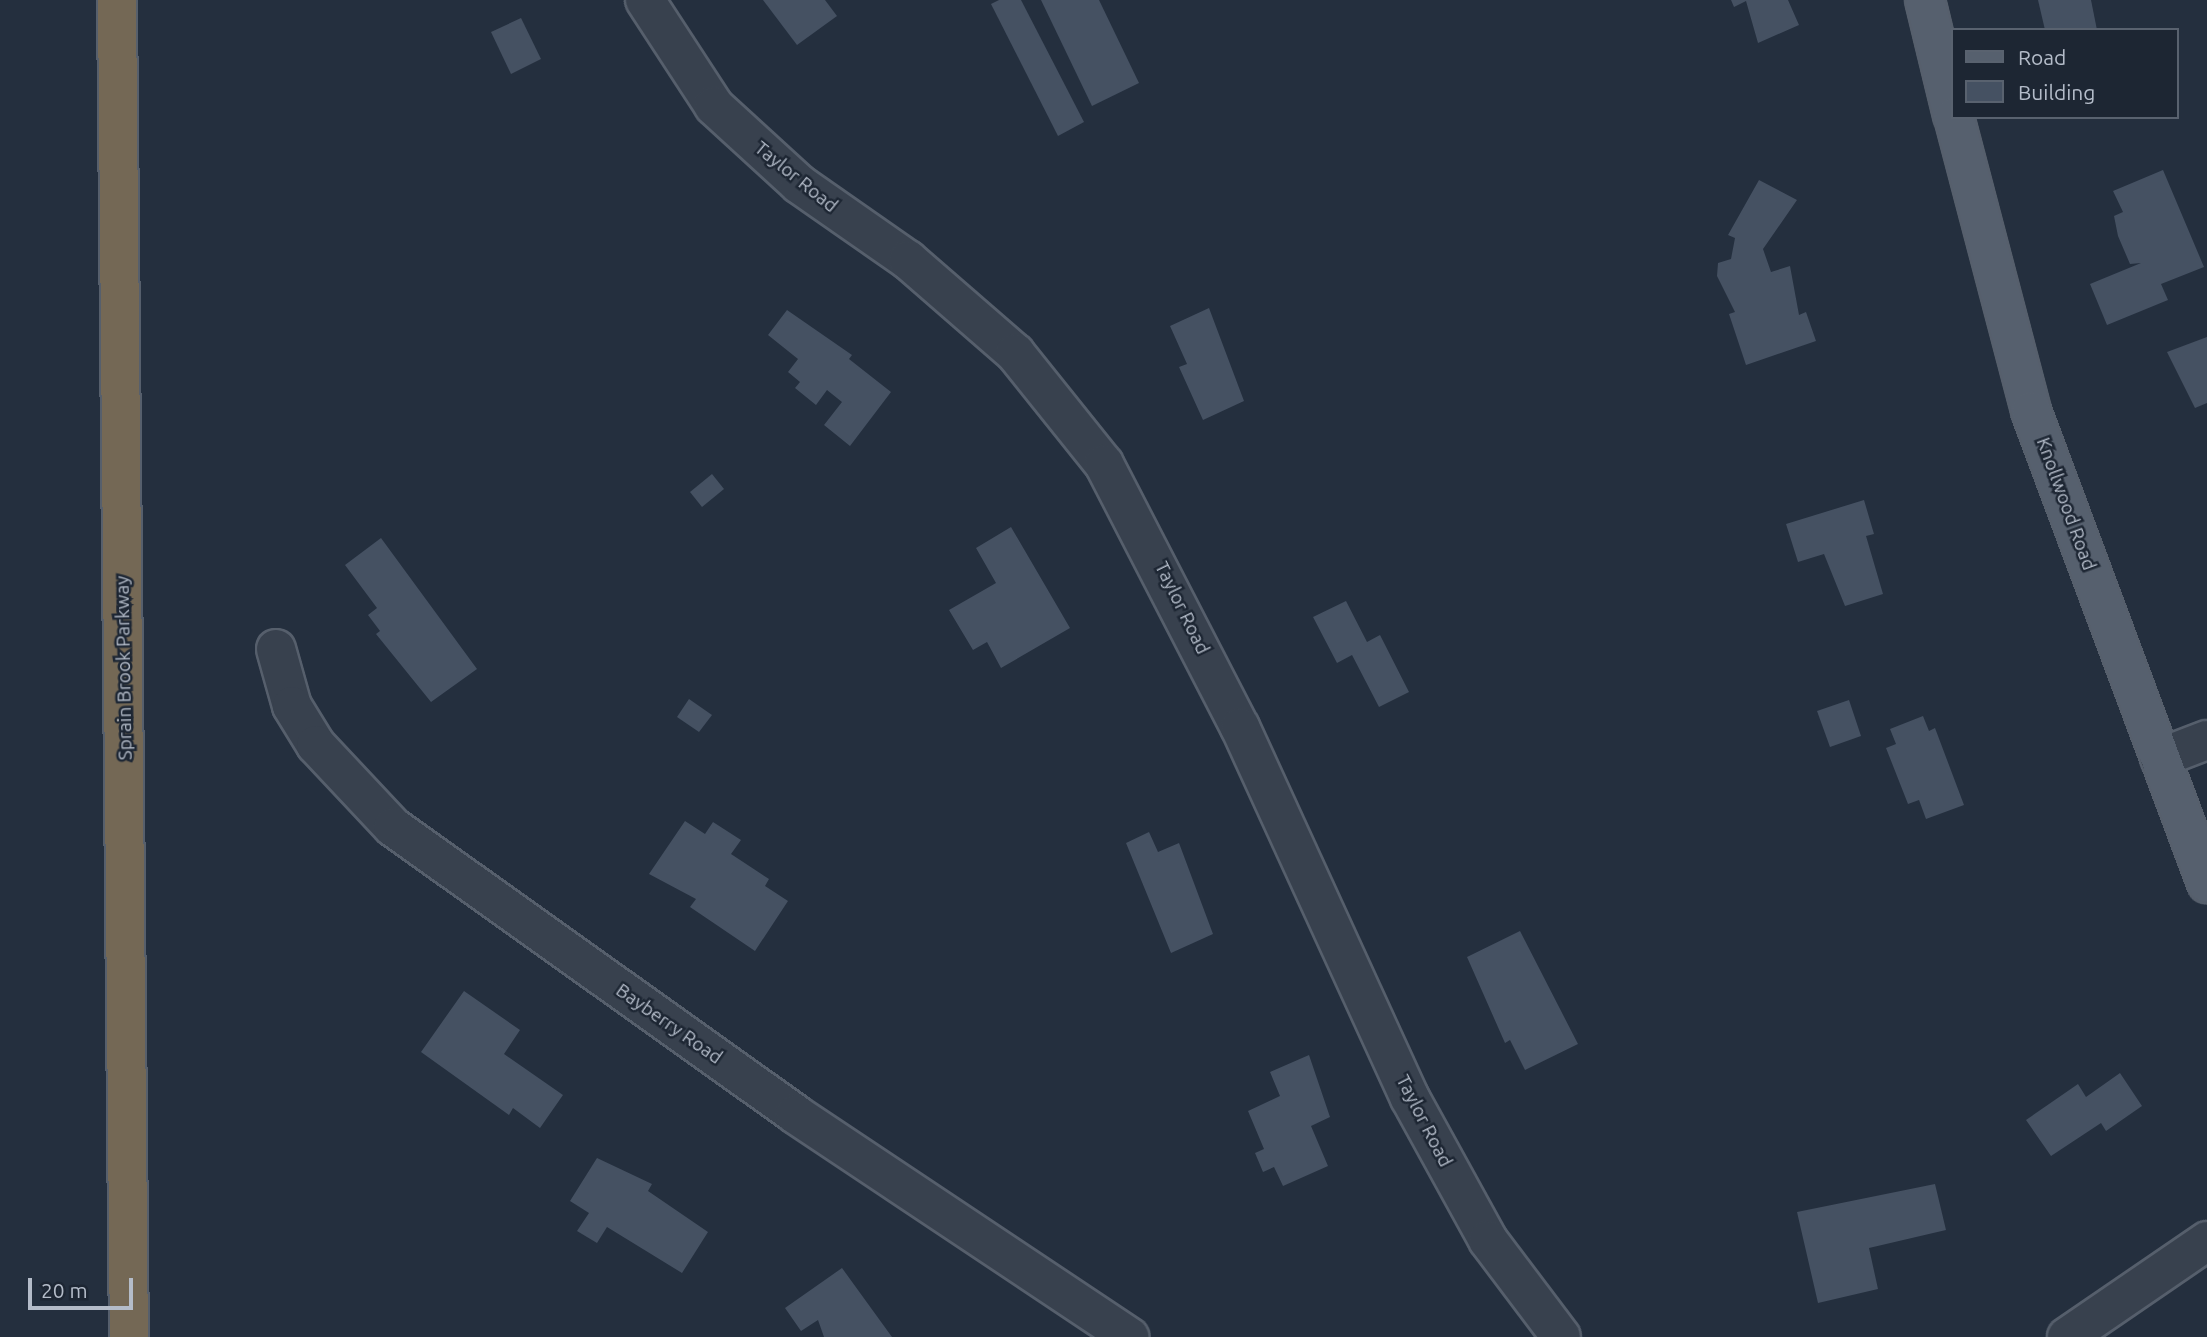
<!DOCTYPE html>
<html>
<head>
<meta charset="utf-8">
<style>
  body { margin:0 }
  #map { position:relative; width:2207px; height:1337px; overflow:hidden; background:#242f3e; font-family:Ubuntu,sans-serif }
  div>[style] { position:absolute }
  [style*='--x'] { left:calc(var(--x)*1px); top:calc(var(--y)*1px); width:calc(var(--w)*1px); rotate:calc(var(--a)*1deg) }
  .building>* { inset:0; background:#455162 }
  .roads { filter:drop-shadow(2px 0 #565f6c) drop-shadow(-2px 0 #565f6c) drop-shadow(0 2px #565f6c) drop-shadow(0 -2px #565f6c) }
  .minor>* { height:38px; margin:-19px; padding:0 19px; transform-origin:19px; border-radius:19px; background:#38414e }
  .major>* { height:38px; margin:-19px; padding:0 19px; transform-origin:19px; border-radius:19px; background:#56606e }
  .highway>* { height:38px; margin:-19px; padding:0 19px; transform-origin:19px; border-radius:19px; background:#746855 }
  span { translate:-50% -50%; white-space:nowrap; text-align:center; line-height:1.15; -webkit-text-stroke:5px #1d2633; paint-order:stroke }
  .street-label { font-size:19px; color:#b4bcc9 }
  .legend { position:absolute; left:1951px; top:28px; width:228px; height:91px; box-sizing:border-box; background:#1d2633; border:2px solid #59626f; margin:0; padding:9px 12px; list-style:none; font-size:21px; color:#b4bcc9 }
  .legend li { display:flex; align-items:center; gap:14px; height:35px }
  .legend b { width:35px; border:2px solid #59626f }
  .scale { position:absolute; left:28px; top:1278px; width:105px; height:32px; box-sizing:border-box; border:4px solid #b4bcc9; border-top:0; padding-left:9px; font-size:21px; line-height:24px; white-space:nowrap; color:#b4bcc9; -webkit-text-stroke:5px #1d2633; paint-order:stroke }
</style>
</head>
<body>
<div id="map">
  <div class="building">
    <i style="clip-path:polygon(763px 0,825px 0,837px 16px,797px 45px)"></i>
    <i style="clip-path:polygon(999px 0,1021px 0,1084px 122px,1058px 136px,991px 4px)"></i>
    <i style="clip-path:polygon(1041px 0,1099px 0,1139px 83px,1092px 106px)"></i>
    <i style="clip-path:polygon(1731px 0,1788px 0,1799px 25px,1758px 43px,1746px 1px,1734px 7px)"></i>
    <i style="clip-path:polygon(2038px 0,2091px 0,2097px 30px,2045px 30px)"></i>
    <i style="clip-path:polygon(521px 18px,541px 59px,511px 74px,491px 32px)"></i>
    <i style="clip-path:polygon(2163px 170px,2204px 267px,2161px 284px,2168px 300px,2107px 325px,2090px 284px,2141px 263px,2130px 264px,2118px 236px,2114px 216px,2123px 212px,2113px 191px)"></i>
    <i style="clip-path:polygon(1759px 180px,1797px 200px,1763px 249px,1771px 272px,1790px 266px,1799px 315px,1806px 312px,1816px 341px,1746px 365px,1729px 314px,1735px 312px,1717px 276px,1718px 263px,1731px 259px,1735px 238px,1728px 235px)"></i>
    <i style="clip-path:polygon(1209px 308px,1244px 401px,1203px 420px,1179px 367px,1187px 364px,1170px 326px)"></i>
    <i style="clip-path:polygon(787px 310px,852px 355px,849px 359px,891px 392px,850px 446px,824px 425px,842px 402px,827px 390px,816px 405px,795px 388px,800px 382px,788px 372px,798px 359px,768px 335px)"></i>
    <i style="clip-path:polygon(2207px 337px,2207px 403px,2195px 408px,2167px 352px)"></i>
    <i style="clip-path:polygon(712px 474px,724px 489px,702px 507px,690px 492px)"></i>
    <i style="clip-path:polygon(1864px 500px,1874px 534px,1866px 536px,1883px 594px,1845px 606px,1824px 554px,1798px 562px,1786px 524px)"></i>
    <i style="clip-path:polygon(1011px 527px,1070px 628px,1001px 668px,987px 642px,973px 650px,949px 610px,996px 583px,976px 548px)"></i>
    <i style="clip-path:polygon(381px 538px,477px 669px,431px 702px,376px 634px,380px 631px,368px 615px,377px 608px,345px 565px)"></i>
    <i style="clip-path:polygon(1346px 601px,1367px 642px,1380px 635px,1409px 692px,1379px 707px,1352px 655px,1337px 663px,1313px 617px)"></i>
    <i style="clip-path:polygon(689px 699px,712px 715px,699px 732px,677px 717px)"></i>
    <i style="clip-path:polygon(1849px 700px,1861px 736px,1830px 747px,1817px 711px)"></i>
    <i style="clip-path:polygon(1923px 716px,1929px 731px,1935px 728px,1964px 805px,1926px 819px,1919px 800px,1908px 804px,1886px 748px,1896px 744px,1890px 729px)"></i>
    <i style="clip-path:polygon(685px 821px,705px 834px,713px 822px,741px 840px,731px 854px,769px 879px,765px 886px,788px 901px,755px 951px,690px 907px,696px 899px,649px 874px)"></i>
    <i style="clip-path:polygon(1149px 832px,1158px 852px,1179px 843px,1213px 934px,1171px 953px,1126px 843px)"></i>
    <i style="clip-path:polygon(1520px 931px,1578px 1044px,1525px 1070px,1510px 1040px,1505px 1043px,1467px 957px)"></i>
    <i style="clip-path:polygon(464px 991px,520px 1030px,504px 1054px,563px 1095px,540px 1128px,513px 1108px,509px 1115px,421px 1052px)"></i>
    <i style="clip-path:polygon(1309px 1055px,1330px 1117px,1311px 1126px,1328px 1166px,1283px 1186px,1274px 1167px,1263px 1172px,1255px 1153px,1264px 1149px,1248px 1111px,1280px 1096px,1270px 1072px)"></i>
    <i style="clip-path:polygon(2120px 1073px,2142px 1106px,2106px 1131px,2101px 1123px,2051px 1156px,2026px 1120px,2078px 1084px,2086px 1097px)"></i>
    <i style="clip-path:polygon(597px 1158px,652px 1184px,648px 1191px,708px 1232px,682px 1273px,607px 1227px,597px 1243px,577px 1231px,589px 1213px,570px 1201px)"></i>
    <i style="clip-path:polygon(1935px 1184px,1946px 1230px,1869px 1248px,1878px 1289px,1818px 1303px,1797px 1212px)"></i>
    <i style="clip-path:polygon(842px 1268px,892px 1337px,824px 1337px,818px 1320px,801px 1331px,785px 1308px)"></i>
  </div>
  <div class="roads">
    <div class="minor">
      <i style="--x:645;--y:0;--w:126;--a:56.9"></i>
      <i style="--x:714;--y:106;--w:115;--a:42.5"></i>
      <i style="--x:799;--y:184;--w:133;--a:34.9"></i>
      <i style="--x:908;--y:260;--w:142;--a:41"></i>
      <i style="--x:1015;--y:353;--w:142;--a:51.3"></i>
      <i style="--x:1104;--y:464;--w:296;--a:62.7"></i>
      <i style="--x:1240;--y:727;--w:408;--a:65.4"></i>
      <i style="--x:1410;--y:1098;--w:162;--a:61.2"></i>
      <i style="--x:1488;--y:1240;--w:121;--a:53"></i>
      <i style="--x:276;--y:649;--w:59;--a:74.3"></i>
      <i style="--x:292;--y:706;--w:46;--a:58.4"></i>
      <i style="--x:316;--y:745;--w:112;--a:46.8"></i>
      <i style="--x:393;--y:827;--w:494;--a:35.5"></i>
      <i style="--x:795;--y:1114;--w:402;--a:33.7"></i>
      <i style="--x:2160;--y:758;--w:50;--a:-21"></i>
      <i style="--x:2067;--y:1337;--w:170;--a:-34.4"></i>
    </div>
    <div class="major">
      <i style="--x:1925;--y:0;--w:119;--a:76.4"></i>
      <i style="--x:1954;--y:117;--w:304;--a:75.3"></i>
      <i style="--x:2031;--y:411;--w:504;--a:69.55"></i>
    </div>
    <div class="highway">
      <i style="--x:117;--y:0;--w:1337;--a:89.49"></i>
    </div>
  </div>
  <div class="street-label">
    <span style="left:796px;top:177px;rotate:39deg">Taylor Road</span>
    <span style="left:2066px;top:504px;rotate:70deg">Knollwood Road</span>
    <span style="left:1182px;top:608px;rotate:64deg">Taylor Road</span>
    <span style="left:124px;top:668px;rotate:-91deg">Sprain Brook Parkway</span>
    <span style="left:669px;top:1024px;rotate:35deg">Bayberry Road</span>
    <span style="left:1424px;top:1121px;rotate:63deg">Taylor Road</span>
  </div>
  <ul class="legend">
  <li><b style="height:9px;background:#56606e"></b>Road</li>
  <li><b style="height:19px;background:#455162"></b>Building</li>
  </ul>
  <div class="scale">20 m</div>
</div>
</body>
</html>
